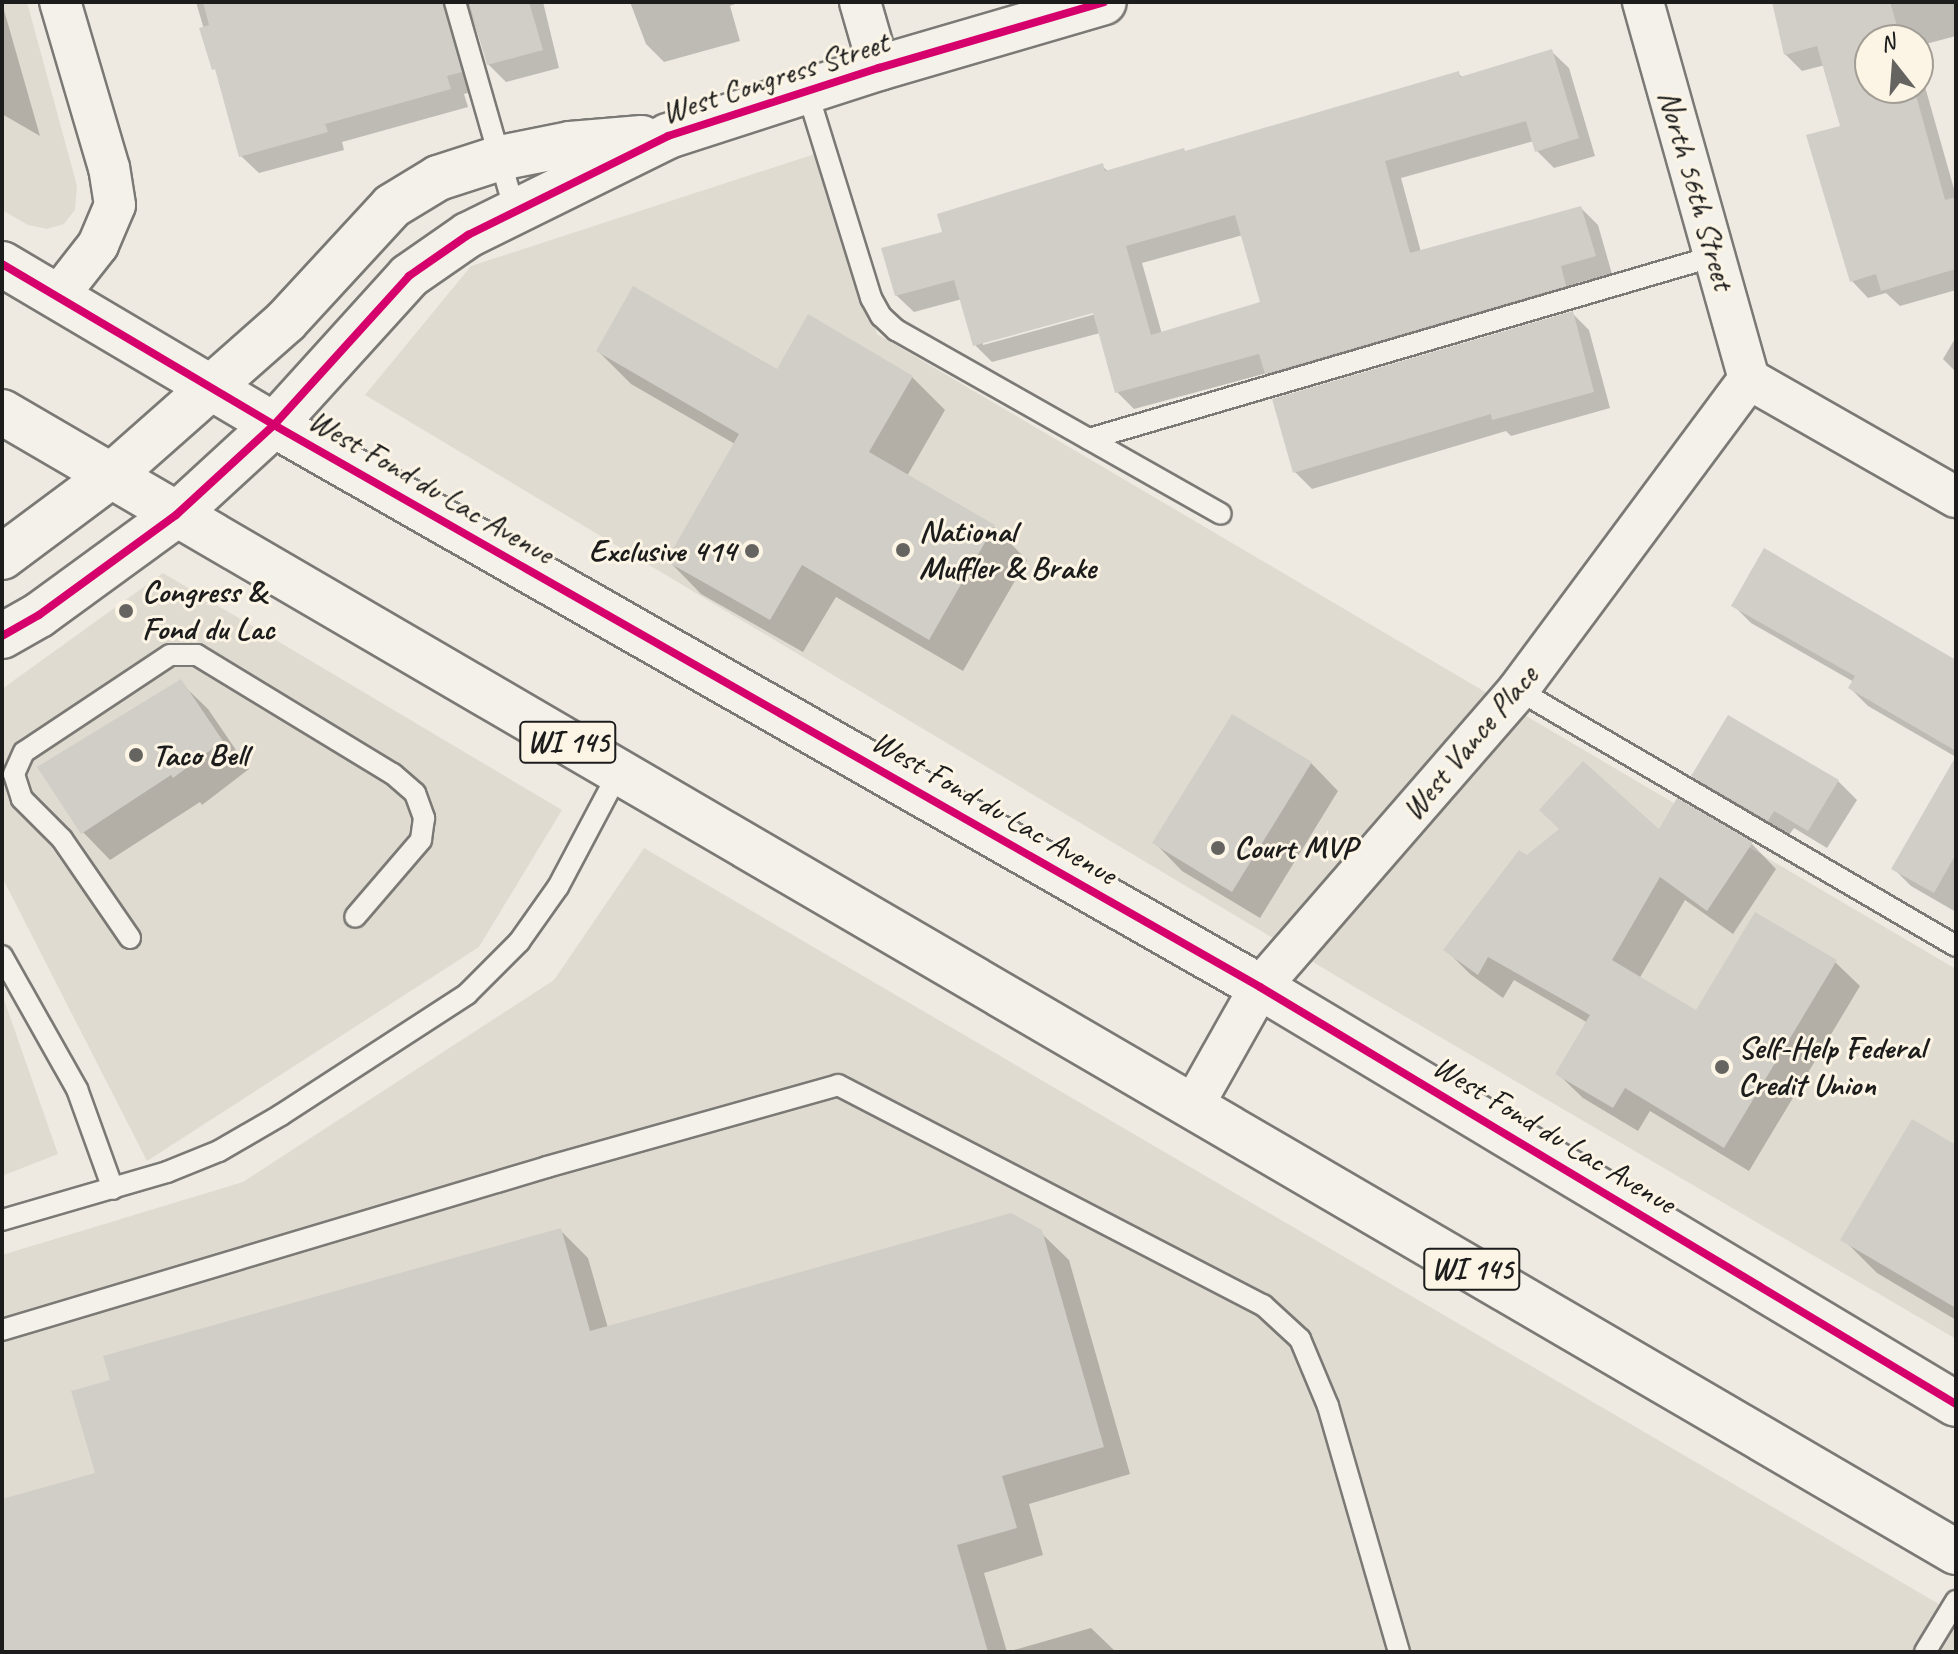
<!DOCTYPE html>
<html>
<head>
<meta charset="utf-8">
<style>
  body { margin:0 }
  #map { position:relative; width:1958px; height:1654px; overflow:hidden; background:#eeeae2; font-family:Caveat,sans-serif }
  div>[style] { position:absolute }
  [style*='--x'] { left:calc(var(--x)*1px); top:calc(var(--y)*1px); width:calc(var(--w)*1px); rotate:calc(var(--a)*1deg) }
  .built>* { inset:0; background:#e0dbd0 }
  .green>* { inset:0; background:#dfdbd0 }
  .shadow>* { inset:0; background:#0003 }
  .building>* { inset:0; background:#d1cec8 }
  .roads { filter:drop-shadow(2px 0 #7a7975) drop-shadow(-2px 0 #7a7975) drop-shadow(0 2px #7a7975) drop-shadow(0 -2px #7a7975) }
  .lane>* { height:20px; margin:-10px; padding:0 10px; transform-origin:10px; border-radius:10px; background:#f4f1ea }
  .street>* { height:40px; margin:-20px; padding:0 20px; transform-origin:20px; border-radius:20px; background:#f4f1ea }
  .secondary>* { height:44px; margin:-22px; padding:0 22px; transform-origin:22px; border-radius:22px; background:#f4f1ea }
  .primary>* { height:44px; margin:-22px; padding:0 22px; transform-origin:22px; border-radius:22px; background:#f4f1ea }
  .cycleway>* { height:8px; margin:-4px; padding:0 4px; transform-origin:4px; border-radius:4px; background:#d6006c }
  .dots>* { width:22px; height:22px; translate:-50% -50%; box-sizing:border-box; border:4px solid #fcf5e5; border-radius:50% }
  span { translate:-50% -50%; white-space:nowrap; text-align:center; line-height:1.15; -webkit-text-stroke:6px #fcf5e5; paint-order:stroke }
  .shield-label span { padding:2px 6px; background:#fcf5e5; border:2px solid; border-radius:6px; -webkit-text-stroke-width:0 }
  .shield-label { font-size:30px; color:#1c1c1c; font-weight:700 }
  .street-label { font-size:32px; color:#1c1c1c }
  .poi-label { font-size:32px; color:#1c1c1c; font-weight:700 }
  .left { translate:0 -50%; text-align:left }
  .right { translate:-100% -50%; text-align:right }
  .frame { position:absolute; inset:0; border:4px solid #1c1c1c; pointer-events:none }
  .north { position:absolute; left:1854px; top:24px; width:80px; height:80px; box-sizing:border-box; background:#fcf5e5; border:2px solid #a29e95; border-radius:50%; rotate:343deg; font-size:22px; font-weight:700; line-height:32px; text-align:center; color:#1c1c1c }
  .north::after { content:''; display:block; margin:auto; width:28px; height:36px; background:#666461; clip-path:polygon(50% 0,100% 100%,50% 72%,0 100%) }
</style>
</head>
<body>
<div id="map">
  <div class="built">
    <i style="clip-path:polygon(2px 2px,27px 2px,77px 186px,75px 210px,64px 224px,47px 229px,28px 225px,2px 210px)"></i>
    <i style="clip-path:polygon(821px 152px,877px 334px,1956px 969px,1956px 1339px,1358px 989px,365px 395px,471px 266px)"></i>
    <i style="clip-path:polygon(163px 573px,562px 810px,479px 947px,147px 1161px,2px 877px,2px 689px)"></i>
    <i style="clip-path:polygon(644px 848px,1956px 1614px,1956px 1652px,2px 1652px,2px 1255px,243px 1182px,554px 980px)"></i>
  </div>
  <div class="green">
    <i style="clip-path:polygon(2px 994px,58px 1154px,2px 1176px)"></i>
  </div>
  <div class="shadow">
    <i style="clip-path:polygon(196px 2px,543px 2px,559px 68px,506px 82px,488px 64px,469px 7px,462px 11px,478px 90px,464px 94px,468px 107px,342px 142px,344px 150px,259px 173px,241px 156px)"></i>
    <i style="clip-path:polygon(630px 2px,740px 2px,730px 6px,740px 41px,664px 62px,646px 44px)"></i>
    <i style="clip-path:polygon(1773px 2px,1956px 2px,1956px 36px,1918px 46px,1918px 40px,1870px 40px,1870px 88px,1918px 88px,1918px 62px,1956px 196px,1956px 290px,1900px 306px,1886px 293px,1868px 298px,1852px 281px,1842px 127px,1825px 65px,1802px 71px,1785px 54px)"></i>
    <i style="clip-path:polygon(2px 3px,40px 136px,2px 114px)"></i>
    <i style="clip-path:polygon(evenodd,1551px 51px,1569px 68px,1595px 156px,1554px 168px,1537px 151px,1534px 141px,1401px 178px,1421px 252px,1581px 208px,1598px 225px,1612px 274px,1577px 283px,1582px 303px,1284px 390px,1267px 373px,1134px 409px,1117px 392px,1100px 333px,992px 362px,975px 345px,962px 299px,914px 312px,896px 295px,944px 233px,1102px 166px,1109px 172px,1186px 153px,1458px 73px,1463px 78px,1551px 51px,1243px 235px,1262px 304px,1162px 334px,1142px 263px,1243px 235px,1551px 51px,1102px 308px,1103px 312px,983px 345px,983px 341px,1102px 308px)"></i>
    <i style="clip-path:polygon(1572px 313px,1589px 330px,1610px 408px,1511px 436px,1506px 431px,1312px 489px,1295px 472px)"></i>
    <i style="clip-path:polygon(1956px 337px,1956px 372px,1943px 359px)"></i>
    <i style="clip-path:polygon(598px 351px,777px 371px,912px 377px,945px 410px,907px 476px,994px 527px,1027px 560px,963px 671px,836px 597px,803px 652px,701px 594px,668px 560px,735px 444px,631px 384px)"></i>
    <i style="clip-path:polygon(1733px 605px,1956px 662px,1956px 757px,1868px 706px,1850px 688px,1854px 682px,1751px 623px)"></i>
    <i style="clip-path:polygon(180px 682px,208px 709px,249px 769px,202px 805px,200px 802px,110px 860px,83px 832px)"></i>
    <i style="clip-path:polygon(1956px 759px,1956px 912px,1911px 886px,1894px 869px)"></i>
    <i style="clip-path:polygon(1311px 763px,1338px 791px,1260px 918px,1182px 871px,1155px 843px)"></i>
    <i style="clip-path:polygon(1693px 776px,1838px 781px,1857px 800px,1827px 848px,1794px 828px,1787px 838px,1712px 794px)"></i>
    <i style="clip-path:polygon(1678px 801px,1752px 844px,1776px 869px,1733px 934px,1685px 900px,1639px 979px,1697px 1013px,1835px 962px,1860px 986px,1749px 1171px,1650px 1111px,1638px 1131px,1583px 1098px,1558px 1074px,1588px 1023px,1514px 980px,1503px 998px,1470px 974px,1446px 950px,1527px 858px,1659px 832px)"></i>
    <i style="clip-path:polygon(1956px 1148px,1956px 1320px,1877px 1273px,1843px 1239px)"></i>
    <i style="clip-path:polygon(560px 1230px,588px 1258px,608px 1328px,1040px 1232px,1069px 1260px,1130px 1474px,1029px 1504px,1043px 1555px,984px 1573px,1007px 1652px,2px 1652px,2px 1501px,97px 1474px)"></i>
    <i style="clip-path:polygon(1091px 1628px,1116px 1652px,1007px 1652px)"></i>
  </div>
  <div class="building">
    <i style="clip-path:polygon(203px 2px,442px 2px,462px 72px,447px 76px,451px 89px,325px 124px,328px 132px,239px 157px,215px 69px,212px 70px,199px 28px,209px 25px)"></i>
    <i style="clip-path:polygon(469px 2px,529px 2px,543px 50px,487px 65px)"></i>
    <i style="clip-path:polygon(1772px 2px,1890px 2px,1901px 40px,1870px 40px,1870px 88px,1914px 88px,1945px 200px,1956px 197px,1956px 269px,1881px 291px,1876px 274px,1850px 282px,1806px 135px,1840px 126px,1817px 46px,1784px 55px)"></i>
    <i style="clip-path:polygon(evenodd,1552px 49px,1579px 138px,1535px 152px,1526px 121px,1385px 161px,1410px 253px,1581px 206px,1596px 256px,1561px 266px,1566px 286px,1265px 374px,1259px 354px,1115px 393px,1093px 313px,973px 346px,954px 280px,895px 296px,881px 248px,942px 232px,937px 214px,1103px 163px,1105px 171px,1184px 148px,1185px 151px,1459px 71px,1460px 77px,1552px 49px,1235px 215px,1260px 302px,1151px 335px,1126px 246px,1235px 215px)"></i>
    <i style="clip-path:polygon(633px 286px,777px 369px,808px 314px,913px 376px,869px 452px,995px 525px,929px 640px,802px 565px,770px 620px,666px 561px,739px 434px,596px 351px)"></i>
    <i style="clip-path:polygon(1573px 311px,1594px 392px,1492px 420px,1491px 414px,1293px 473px,1272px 399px)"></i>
    <i style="clip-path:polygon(1764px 548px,1956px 660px,1956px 751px,1848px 688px,1855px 676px,1731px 606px)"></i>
    <i style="clip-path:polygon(181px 679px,223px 741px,173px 778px,171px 775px,81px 834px,37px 767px)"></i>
    <i style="clip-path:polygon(1232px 714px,1312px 762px,1232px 892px,1152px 843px)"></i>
    <i style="clip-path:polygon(1728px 715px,1839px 780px,1808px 831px,1774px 811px,1768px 821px,1691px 776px)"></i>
    <i style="clip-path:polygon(1956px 756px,1956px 854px,1934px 893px,1891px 869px)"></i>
    <i style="clip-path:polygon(1583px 761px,1659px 829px,1677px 798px,1753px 842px,1707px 911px,1660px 877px,1612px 960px,1696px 1010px,1755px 912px,1837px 960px,1724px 1148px,1625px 1088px,1613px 1108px,1555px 1074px,1590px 1015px,1488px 957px,1478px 975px,1443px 950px,1519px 850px,1527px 855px,1559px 829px,1539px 810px)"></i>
    <i style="clip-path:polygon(1912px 1119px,1956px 1145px,1956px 1308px,1840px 1240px)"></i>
    <i style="clip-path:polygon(1011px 1213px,1042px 1230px,1104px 1447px,1002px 1476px,1017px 1528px,957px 1545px,988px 1652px,2px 1652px,2px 1499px,95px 1473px,71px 1391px,110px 1380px,103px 1356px,561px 1228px,590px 1331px)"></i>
  </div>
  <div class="roads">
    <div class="lane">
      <i style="--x:455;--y:2;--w:217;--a:74"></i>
      <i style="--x:807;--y:91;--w:217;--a:72.8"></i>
      <i style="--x:871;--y:298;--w:21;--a:61"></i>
      <i style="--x:881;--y:316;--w:21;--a:43"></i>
      <i style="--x:896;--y:330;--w:373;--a:29.5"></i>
      <i style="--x:1089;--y:439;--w:652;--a:-16.3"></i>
      <i style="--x:1518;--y:690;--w:507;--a:30.31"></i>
      <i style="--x:130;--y:938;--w:120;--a:-124.5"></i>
      <i style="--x:62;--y:839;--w:57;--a:-135"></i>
      <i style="--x:22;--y:799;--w:26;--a:-108"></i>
      <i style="--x:14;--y:774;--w:24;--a:-66"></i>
      <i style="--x:24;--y:752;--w:175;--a:-33.6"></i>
      <i style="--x:170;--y:655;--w:27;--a:0"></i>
      <i style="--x:197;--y:655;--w:229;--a:31.3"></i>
      <i style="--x:393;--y:774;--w:29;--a:41"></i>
      <i style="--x:415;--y:793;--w:27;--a:70"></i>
      <i style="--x:424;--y:818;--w:22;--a:98"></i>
      <i style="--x:421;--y:840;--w:101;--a:130.6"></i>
      <i style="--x:2;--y:956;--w:153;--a:60.6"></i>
      <i style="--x:77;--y:1089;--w:106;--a:70.2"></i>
      <i style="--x:2;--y:1220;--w:172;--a:-16.2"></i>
      <i style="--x:167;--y:1172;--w:56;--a:-22"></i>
      <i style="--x:219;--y:1151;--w:72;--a:-30.1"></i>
      <i style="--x:281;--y:1115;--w:222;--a:-33"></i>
      <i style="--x:467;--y:994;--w:74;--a:-45"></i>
      <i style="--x:519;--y:942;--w:67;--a:-54.7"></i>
      <i style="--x:558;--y:887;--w:130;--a:-62.1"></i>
      <i style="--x:2;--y:1330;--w:569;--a:-16.65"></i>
      <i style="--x:547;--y:1167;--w:302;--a:-15.7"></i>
      <i style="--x:838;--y:1085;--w:479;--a:27.4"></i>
      <i style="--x:1263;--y:1305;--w:50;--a:42.6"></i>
      <i style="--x:1300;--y:1339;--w:73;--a:67.3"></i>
      <i style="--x:1328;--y:1406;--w:256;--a:73.9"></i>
      <i style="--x:1925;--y:1652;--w:60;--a:-58.7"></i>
    </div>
    <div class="street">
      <i style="--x:860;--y:2;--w:69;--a:73.9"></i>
      <i style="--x:1643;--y:2;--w:392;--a:74.3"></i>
      <i style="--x:58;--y:296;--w:65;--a:-51.9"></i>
      <i style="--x:98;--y:245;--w:43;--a:-67"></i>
      <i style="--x:115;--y:205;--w:37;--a:-99"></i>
      <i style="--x:109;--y:168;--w:173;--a:-106.4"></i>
      <i style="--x:1749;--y:379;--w:238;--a:29.7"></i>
      <i style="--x:1193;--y:1106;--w:137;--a:-60.6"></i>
      <i style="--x:1260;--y:987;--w:393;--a:-49"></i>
      <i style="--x:1518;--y:690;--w:387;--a:-53.4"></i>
    </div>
    <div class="secondary">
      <i style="--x:2;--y:557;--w:137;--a:-36.7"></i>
      <i style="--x:112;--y:475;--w:232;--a:-41.5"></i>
      <i style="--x:286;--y:321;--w:156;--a:-47.3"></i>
      <i style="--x:392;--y:206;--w:54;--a:-31.3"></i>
      <i style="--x:438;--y:178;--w:65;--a:-17.9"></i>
      <i style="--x:500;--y:158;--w:71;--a:-11.3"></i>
      <i style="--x:570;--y:144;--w:72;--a:-4.8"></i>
      <i style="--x:2;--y:636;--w:43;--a:-29.6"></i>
      <i style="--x:39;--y:615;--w:170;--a:-36.1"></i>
      <i style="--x:176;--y:515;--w:133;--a:-42.6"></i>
      <i style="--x:274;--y:425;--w:201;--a:-47.8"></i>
      <i style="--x:409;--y:276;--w:72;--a:-34.8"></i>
      <i style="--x:468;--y:235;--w:223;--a:-26.3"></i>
      <i style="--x:668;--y:136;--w:222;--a:-17.9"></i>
      <i style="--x:879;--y:68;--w:234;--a:-16.3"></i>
    </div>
    <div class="primary">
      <i style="--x:2;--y:264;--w:316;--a:30.6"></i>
      <i style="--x:274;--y:425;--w:1135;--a:29.68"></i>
      <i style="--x:1260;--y:987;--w:811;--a:30.93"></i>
      <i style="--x:2;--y:412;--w:2262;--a:30.26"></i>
    </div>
  </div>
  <div class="cycleway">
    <i style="--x:2;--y:264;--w:316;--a:30.6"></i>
    <i style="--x:274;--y:425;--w:1135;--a:29.68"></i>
    <i style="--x:1260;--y:987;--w:811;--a:30.93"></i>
    <i style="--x:2;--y:636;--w:43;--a:-29.6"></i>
    <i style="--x:39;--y:615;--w:170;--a:-36.1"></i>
    <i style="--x:176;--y:515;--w:133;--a:-42.6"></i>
    <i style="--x:274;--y:425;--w:201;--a:-47.8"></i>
    <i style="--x:409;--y:276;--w:72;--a:-34.8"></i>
    <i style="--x:468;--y:235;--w:223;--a:-26.3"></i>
    <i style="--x:668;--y:136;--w:222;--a:-17.9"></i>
    <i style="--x:879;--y:68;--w:234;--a:-16.3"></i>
  </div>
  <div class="dots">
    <i style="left:903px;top:550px;background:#666461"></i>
    <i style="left:752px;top:551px;background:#666461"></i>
    <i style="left:126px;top:611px;background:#666461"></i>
    <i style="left:136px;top:755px;background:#666461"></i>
    <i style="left:1218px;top:848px;background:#666461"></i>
    <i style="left:1722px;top:1067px;background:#666461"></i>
  </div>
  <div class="shield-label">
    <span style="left:568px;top:742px">WI 145</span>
    <span style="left:1472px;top:1269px">WI 145</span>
  </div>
  <div class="street-label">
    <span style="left:775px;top:78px;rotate:-18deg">West Congress Street</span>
    <span style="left:1696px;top:190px;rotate:74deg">North 56th Street</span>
    <span style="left:431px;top:487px;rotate:30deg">West Fond du Lac Avenue</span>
    <span style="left:1470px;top:743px;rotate:-50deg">West Vance Place</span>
    <span style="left:994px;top:808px;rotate:30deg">West Fond du Lac Avenue</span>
    <span style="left:1554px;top:1135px;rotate:31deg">West Fond du Lac Avenue</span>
  </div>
  <div class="poi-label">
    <span class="left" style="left:919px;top:550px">National<br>Muffler &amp; Brake</span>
    <span class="right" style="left:736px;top:551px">Exclusive 414</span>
    <span class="left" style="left:142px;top:611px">Congress &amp;<br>Fond du Lac</span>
    <span class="left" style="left:152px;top:755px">Taco Bell</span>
    <span class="left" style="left:1234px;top:848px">Court MVP</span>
    <span class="left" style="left:1738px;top:1067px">Self-Help Federal<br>Credit Union</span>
  </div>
  <div class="frame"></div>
  <div class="north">N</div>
</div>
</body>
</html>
